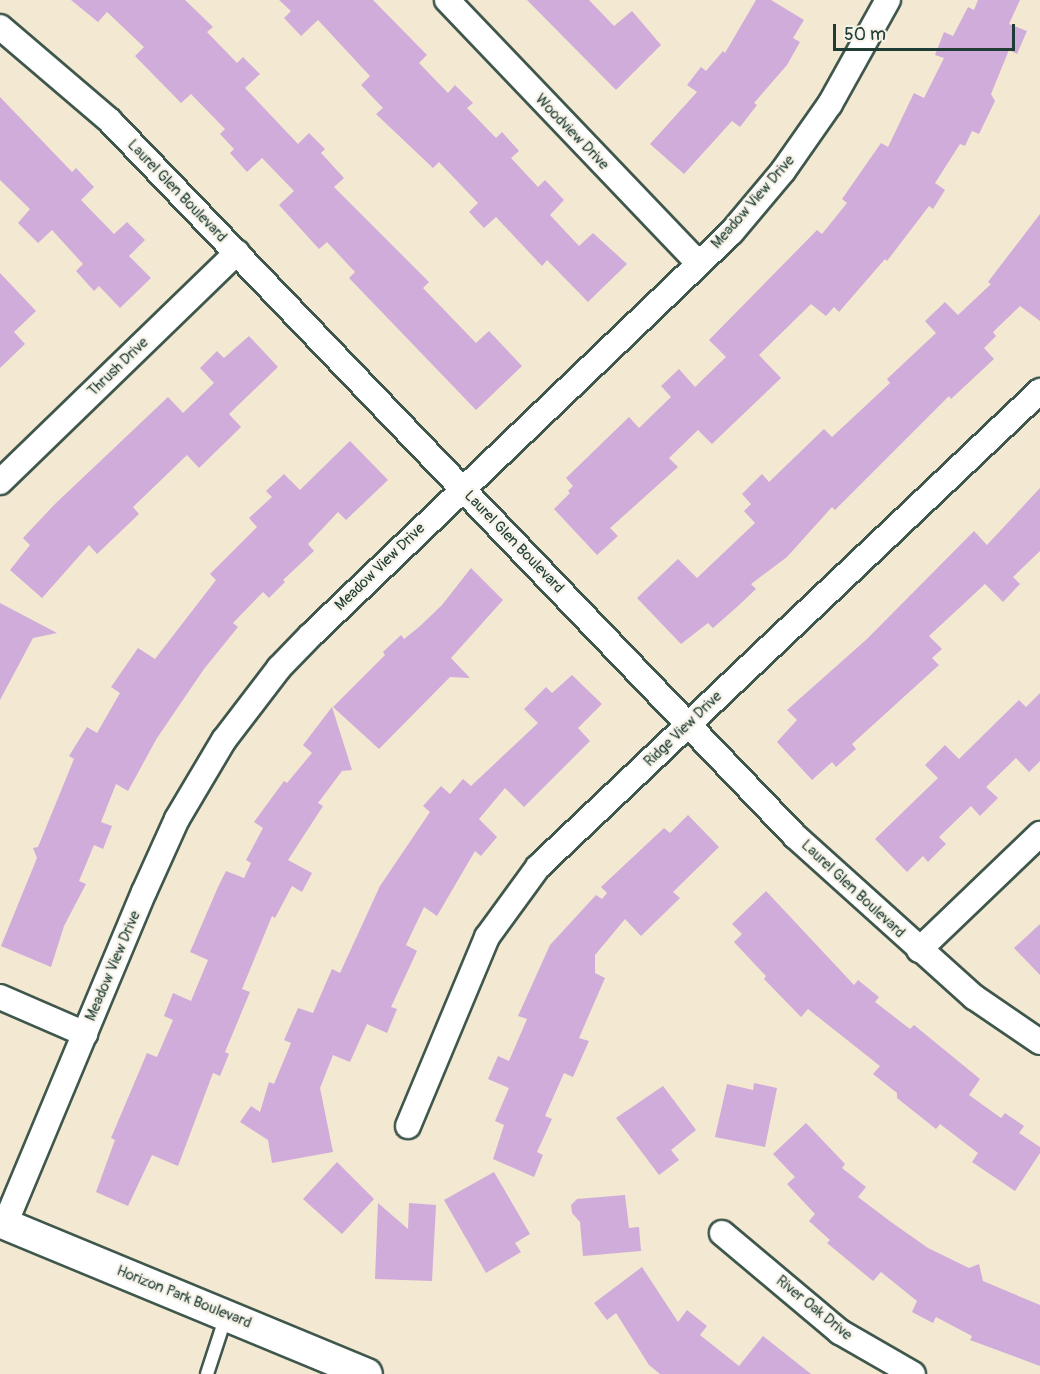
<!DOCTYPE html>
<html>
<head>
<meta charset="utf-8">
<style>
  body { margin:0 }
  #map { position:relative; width:1040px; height:1374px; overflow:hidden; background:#f3e8d1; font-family:Pangolin,sans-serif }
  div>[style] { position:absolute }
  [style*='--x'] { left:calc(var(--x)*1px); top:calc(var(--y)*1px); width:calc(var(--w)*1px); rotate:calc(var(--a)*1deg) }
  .building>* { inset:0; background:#d0acda }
  .roads { filter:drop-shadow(2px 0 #3f574c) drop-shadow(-2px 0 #3f574c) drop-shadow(0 2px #3f574c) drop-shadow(0 -2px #3f574c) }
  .service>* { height:12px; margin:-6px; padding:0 6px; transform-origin:6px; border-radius:6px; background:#fff }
  .minor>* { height:24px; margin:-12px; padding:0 12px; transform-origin:12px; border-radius:12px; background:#fff }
  .tertiary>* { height:30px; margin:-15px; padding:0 15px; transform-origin:15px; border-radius:15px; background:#fff }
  span { translate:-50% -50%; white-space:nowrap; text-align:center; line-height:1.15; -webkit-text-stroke:4.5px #f7f3e8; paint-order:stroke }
  .street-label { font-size:15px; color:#1f3d34 }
  .scale { position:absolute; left:833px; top:24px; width:182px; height:27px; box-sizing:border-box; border:3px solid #1f3d34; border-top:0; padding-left:8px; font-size:18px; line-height:21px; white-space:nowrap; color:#1f3d34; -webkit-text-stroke:4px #f7f3e8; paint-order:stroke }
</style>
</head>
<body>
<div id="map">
  <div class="building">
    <i style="clip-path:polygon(71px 0,185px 0,213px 27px,207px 32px,237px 63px,243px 57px,260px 74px,245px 88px,298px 144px,309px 133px,325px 149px,321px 153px,344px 178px,334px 187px,429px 282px,423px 288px,476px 343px,489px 331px,522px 366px,476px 410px,349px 278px,355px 272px,327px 242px,319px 249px,279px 205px,294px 191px,262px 158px,247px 172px,230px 153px,234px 149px,220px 134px,225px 129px,191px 94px,181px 103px,135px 56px,144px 47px,107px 12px,98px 22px)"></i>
    <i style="clip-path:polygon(279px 0,373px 0,427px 55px,419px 63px,448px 93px,455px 85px,473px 103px,467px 108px,496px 138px,502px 132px,519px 151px,511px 158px,538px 187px,545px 180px,564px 200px,550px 215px,579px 246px,593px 233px,627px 264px,588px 302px,547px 260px,542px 266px,496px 217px,484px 228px,469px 212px,478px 203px,439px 162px,433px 168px,376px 114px,383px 108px,361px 85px,370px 76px,318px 20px,301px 36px,284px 18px,291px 11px)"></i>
    <i style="clip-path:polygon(527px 0,589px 0,614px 26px,632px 11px,661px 45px,616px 90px)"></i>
    <i style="clip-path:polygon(756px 0,771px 0,804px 20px,793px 38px,800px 42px,787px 65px,754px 103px,757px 105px,740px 127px,732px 121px,684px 174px,650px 144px,697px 92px,687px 85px,701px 67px,706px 71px,723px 51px,725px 53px)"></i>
    <i style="clip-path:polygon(978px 0,1020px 0,1009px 24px,1027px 31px,1017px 54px,1009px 50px,991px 94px,995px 101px,979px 134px,972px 131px,965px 146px,960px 144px,935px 183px,945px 190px,933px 209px,929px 206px,887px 261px,885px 259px,839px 312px,834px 307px,826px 316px,811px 304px,759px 355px,781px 378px,712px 444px,698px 430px,669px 458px,678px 467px,610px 528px,618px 536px,597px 555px,554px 509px,570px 493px,568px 491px,573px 486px,566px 478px,629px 417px,639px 428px,671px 397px,661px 386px,679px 369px,695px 387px,726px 357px,709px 340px,817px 230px,822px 234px,847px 203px,842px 199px,881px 143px,888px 147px,914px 93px,924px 98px,944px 58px,935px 55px,944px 32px,953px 36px,968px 7px,974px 10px)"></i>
    <i style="clip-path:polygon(0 97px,72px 172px,76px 168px,94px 187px,81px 200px,114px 234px,127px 222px,145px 240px,129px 256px,151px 278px,120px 308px,99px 286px,94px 291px,76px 271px,83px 264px,52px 230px,38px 243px,18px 223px,30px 209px,0 180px)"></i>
    <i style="clip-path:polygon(1040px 214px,1040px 321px,1020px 306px,993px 332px,996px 336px,984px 348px,994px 359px,951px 399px,949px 396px,835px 510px,832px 507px,787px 557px,751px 584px,756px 589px,738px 606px,713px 628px,708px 623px,681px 644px,637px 598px,678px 559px,697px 578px,755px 523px,744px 511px,751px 504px,742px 494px,762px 474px,769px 482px,824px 429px,832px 437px,890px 383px,887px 379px,936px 333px,925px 321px,945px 302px,958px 315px,991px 284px,988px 282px)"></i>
    <i style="clip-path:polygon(0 273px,36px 311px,14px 332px,25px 344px,0 368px)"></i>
    <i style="clip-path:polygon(249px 336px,278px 367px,229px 414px,241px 427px,199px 468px,187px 455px,133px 507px,139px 514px,97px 554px,89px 545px,42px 598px,10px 570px,30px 545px,23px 538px,55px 504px,168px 397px,183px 413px,214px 383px,200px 368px,217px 351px,224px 358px)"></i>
    <i style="clip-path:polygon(350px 441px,388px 480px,346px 520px,338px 512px,308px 544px,314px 551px,283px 580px,285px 582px,269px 598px,263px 592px,233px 623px,238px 627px,204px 669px,157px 738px,128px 791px,116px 784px,101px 822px,112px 826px,103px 849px,94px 845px,79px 881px,86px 884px,64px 926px,51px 967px,1px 946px,37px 858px,33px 848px,38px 847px,74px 759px,69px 756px,87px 727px,97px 733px,120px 693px,111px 687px,138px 648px,155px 659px,216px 580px,210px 574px,257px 527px,249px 518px,272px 497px,266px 491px,284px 474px,300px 490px)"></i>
    <i style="clip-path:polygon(1040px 488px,1040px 551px,1013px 577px,1020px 584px,1003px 602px,985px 584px,929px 636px,942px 649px,932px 658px,939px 665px,852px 744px,856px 749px,836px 767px,832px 762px,812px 780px,777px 742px,797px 720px,787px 710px,867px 639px,974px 531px,987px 545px)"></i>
    <i style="clip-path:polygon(471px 568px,503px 600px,451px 658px,470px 678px,450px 677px,379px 749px,333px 707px,385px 655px,383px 652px,401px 635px,404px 639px,419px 627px,442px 605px)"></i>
    <i style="clip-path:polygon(0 603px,57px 633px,33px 638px,0 700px)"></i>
    <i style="clip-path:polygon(572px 675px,602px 704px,578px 728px,590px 741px,524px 807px,505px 788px,479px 819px,497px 837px,481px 856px,475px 851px,437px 916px,424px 907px,406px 945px,417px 951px,391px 1007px,397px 1009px,387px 1033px,367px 1024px,350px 1062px,333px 1055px,320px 1088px,333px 1152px,272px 1163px,268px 1140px,240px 1122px,251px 1106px,260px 1112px,269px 1082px,274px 1084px,291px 1043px,284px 1040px,298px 1008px,313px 1013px,332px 969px,340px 973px,380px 886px,430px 812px,423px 806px,441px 786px,450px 794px,463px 779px,471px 786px,538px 723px,524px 709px,546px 687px,552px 693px)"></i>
    <i style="clip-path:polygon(1040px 693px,1040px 761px,1029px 772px,1016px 758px,986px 787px,998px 798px,980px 816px,971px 806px,939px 837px,946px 844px,928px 862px,923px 856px,907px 872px,875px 839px,938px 778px,925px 765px,945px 745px,959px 759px,1019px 700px,1026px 707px)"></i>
    <i style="clip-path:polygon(332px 707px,352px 770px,342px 771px,318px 803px,323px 806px,288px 860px,312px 873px,302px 892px,292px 886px,275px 918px,272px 916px,242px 989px,250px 992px,225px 1052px,229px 1054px,220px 1076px,213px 1073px,178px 1166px,152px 1155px,128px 1206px,96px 1192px,115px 1140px,111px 1138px,147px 1053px,157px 1057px,173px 1020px,164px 1016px,173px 993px,191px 1001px,208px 960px,190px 952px,218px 887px,226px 871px,244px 878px,251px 863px,246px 860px,263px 828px,254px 822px,284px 781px,287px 783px,312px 753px,303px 745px)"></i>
    <i style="clip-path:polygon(688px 815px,719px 847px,673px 892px,680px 898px,641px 936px,625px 919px,595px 955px,595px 973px,605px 978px,579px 1038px,589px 1041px,573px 1077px,564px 1073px,545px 1116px,552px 1119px,537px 1152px,543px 1155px,534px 1177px,493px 1159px,504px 1125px,495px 1121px,509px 1088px,488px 1079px,498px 1056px,509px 1061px,527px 1019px,518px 1016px,550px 945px,596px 895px,602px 899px,607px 893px,601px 887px,664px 828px,670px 833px)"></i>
    <i style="clip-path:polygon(766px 891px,854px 985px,858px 980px,879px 997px,875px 1002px,910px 1029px,914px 1025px,980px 1079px,969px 1095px,1001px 1118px,1005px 1113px,1024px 1126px,1019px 1133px,1040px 1147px,1040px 1153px,1015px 1191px,972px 1162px,978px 1153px,940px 1124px,936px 1129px,897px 1098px,897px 1093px,873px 1074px,880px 1066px,808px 1009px,801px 1017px,764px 979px,766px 976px,734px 942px,742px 934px,732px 924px)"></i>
    <i style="clip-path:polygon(1040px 924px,1040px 975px,1014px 948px)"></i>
    <i style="clip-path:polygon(754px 1083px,777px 1088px,765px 1147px,715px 1137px,727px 1084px,753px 1090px)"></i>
    <i style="clip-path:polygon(663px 1086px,696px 1130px,671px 1150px,679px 1160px,659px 1175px,616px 1118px)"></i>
    <i style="clip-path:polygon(806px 1123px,845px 1164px,842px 1168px,866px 1187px,858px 1197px,891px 1222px,928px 1248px,969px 1268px,979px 1264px,983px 1281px,1040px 1305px,1040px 1366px,970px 1340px,972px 1336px,936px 1317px,933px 1323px,912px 1312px,917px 1301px,881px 1272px,873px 1281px,827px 1243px,830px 1240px,809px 1221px,815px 1214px,787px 1184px,795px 1177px,773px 1154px)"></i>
    <i style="clip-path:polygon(337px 1162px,374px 1199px,342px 1234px,303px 1199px)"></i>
    <i style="clip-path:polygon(494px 1172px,530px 1234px,515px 1243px,521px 1252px,486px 1273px,444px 1200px)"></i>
    <i style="clip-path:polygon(625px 1195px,629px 1228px,639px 1227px,641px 1251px,583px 1256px,580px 1222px,572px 1213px,571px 1205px,577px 1199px)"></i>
    <i style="clip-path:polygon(378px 1203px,408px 1229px,409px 1203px,436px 1205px,432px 1281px,375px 1279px)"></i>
    <i style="clip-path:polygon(642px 1267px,678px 1322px,687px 1310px,707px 1326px,700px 1335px,739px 1366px,763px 1336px,811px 1374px,660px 1374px,649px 1365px,616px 1313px,607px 1320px,594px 1303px)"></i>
  </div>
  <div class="roads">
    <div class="service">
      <i style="--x:207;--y:1374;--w:61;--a:-71.9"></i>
    </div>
    <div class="minor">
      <i style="--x:447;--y:0;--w:364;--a:46.3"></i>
      <i style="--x:0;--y:27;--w:145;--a:40.5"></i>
      <i style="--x:110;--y:121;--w:990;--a:46.23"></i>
      <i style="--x:795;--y:836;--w:241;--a:42"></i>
      <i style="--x:974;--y:997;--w:80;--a:34.3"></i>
      <i style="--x:0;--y:482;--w:330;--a:-44.1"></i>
      <i style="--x:919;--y:950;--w:168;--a:-43.8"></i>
      <i style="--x:0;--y:997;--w:93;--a:23.5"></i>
      <i style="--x:408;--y:1126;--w:205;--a:-67.3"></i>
      <i style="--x:487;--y:937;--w:87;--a:-53.9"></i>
      <i style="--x:538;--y:867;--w:692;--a:-43.48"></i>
      <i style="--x:5;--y:1224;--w:360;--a:-67.3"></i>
      <i style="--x:144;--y:892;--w:80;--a:-65.7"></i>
      <i style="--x:177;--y:819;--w:92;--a:-59.3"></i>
      <i style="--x:224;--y:740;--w:91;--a:-52.6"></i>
      <i style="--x:279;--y:668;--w:46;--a:-45.9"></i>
      <i style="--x:311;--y:635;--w:581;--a:-43.75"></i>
      <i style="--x:731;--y:233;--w:81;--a:-50"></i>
      <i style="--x:783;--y:171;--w:82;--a:-55"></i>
      <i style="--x:830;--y:104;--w:119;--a:-60.9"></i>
      <i style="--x:722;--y:1233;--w:154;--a:40"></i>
      <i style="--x:840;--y:1332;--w:84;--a:29.9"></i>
    </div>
    <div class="tertiary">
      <i style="--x:0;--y:1222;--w:397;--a:22.5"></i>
    </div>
  </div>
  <div class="street-label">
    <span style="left:572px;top:132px;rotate:46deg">Woodview Drive</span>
    <span style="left:177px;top:191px;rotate:46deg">Laurel Glen Boulevard</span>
    <span style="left:753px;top:202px;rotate:-49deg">Meadow View Drive</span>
    <span style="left:118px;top:367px;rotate:-44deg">Thrush Drive</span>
    <span style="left:514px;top:542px;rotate:46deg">Laurel Glen Boulevard</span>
    <span style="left:380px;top:567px;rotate:-44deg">Meadow View Drive</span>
    <span style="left:683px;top:729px;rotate:-44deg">Ridge View Drive</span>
    <span style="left:853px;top:889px;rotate:43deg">Laurel Glen Boulevard</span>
    <span style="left:113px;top:966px;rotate:-67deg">Meadow View Drive</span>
    <span style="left:184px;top:1297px;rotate:22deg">Horizon Park Boulevard</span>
    <span style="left:814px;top:1308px;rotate:39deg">River Oak Drive</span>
  </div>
  <div class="scale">50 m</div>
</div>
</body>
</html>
